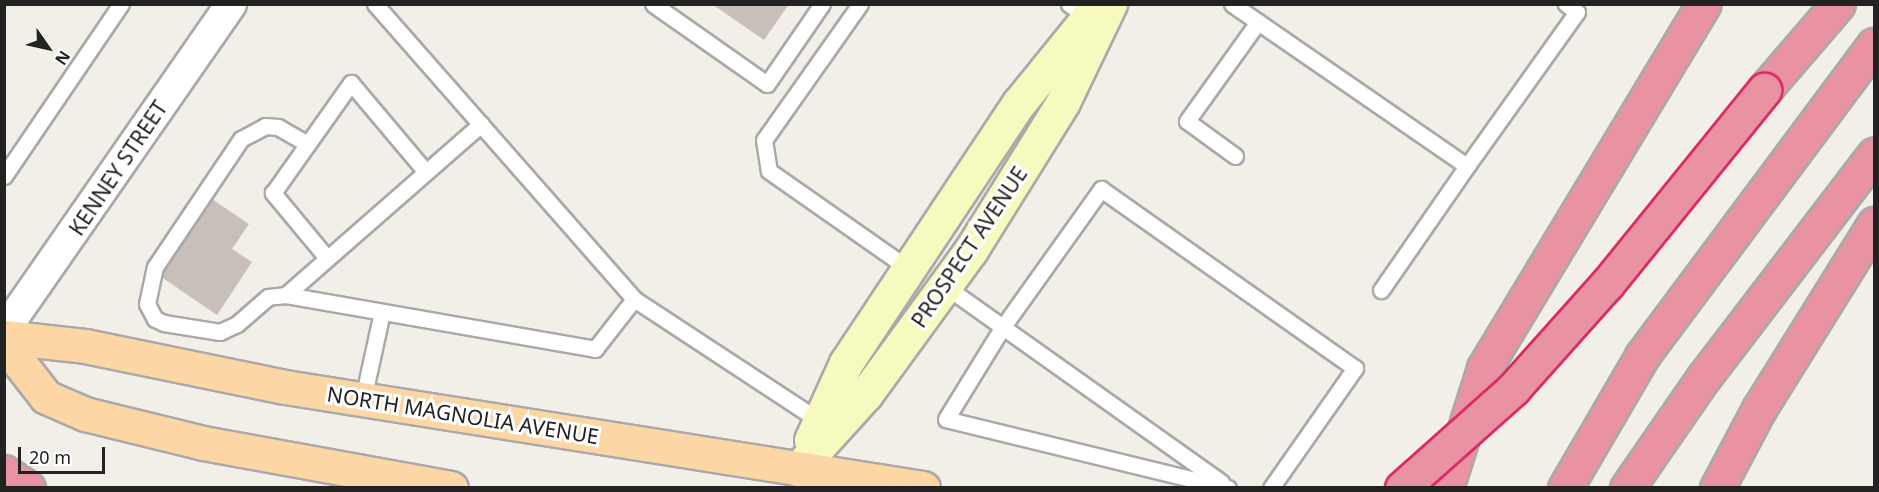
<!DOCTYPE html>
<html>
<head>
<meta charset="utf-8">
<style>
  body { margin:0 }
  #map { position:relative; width:1879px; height:492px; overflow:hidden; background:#f2efe9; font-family:"Noto Sans",sans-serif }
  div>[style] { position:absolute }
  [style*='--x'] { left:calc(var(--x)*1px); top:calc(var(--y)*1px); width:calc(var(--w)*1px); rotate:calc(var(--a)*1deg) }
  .building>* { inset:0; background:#c7bfb8 }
  .roads { filter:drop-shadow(2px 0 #a9a9a9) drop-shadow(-2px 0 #a9a9a9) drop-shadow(0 2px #a9a9a9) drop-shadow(0 -2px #a9a9a9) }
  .lane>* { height:15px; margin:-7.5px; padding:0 7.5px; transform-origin:7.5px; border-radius:7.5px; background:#fff }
  .street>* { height:30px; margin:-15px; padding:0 15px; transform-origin:15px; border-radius:15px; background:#fff }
  .secondary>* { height:33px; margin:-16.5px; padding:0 16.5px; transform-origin:16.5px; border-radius:16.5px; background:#f7fabf }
  .primary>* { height:33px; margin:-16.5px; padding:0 16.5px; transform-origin:16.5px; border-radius:16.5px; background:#fcd6a4 }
  .highway>* { height:33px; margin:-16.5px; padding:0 16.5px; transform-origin:16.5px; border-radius:16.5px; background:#e892a2 }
  .bridges { filter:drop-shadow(2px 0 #dc2a67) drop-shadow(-2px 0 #dc2a67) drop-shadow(0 2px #dc2a67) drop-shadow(0 -2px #dc2a67) }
  .highway-bridge>* { height:33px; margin:-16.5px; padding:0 16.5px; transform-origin:16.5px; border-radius:16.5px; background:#e892a2 }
  span { translate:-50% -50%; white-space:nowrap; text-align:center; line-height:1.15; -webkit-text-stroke:6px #fff; paint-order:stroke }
  .street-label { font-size:21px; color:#222 }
  .frame { position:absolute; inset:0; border:6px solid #222; pointer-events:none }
  .north { position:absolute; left:18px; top:18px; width:60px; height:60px; -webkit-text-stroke:4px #fff; paint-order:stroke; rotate:124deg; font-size:16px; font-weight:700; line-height:24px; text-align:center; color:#222 }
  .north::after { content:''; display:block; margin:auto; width:21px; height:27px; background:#222; clip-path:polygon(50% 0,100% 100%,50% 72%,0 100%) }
  .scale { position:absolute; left:18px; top:447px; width:87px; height:27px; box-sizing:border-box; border:3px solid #222; border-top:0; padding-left:8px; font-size:18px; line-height:21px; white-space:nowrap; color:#222; -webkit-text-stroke:4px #fff; paint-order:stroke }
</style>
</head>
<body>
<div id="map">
  <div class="building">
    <i style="clip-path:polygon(712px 4px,789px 4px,764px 40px)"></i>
    <i style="clip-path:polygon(209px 197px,249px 224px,232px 249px,252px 262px,217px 315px,157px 274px)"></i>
  </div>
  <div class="roads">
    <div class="lane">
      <i style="--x:375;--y:4;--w:393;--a:48.7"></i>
      <i style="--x:634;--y:299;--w:222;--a:33.3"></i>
      <i style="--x:653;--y:4;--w:139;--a:35.1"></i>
      <i style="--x:767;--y:84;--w:97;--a:-55.5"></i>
      <i style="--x:860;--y:4;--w:166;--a:125.2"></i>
      <i style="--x:764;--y:140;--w:31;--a:81"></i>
      <i style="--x:769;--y:171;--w:171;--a:35"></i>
      <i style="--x:1069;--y:4;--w:26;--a:36"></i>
      <i style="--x:1232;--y:4;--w:285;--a:34.6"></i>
      <i style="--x:1467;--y:166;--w:151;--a:124.7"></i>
      <i style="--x:481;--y:124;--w:259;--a:138.8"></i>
      <i style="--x:286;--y:295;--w:314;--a:9.9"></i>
      <i style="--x:595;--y:349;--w:63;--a:-52"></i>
      <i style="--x:1235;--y:156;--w:59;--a:-143.9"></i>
      <i style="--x:1187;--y:121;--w:122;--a:-54.4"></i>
      <i style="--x:1467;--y:166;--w:189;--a:-54.5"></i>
      <i style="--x:1577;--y:12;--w:14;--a:-144"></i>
      <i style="--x:4;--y:176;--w:208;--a:-55.8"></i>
      <i style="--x:327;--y:258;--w:85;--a:-129.7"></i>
      <i style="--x:273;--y:193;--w:135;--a:-54.7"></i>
      <i style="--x:351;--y:83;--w:116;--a:49.9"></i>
      <i style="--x:945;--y:286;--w:339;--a:35.4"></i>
      <i style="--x:286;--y:295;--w:18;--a:174"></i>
      <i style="--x:268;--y:297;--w:41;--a:138.9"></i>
      <i style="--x:237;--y:324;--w:19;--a:155"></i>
      <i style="--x:220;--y:332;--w:57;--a:-170.9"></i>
      <i style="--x:164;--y:323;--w:10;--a:-156"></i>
      <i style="--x:155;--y:319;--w:17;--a:-118"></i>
      <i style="--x:147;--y:304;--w:38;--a:-78"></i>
      <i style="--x:155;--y:267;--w:154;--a:-56.1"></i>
      <i style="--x:241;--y:139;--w:27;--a:-28"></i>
      <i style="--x:265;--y:126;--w:13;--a:4"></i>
      <i style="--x:278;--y:127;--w:34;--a:30"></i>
      <i style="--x:363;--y:399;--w:89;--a:-77.7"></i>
      <i style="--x:1228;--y:488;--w:290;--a:-166.3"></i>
      <i style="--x:946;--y:419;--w:107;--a:-58.4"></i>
      <i style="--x:1002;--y:328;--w:171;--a:-54.5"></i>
      <i style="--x:1101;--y:189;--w:311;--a:35.2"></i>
      <i style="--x:1355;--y:368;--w:146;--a:125"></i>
    </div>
    <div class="street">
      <i style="--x:4;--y:331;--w:398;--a:-55.2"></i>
    </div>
    <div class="secondary">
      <i style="--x:811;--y:440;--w:85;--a:-65.6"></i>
      <i style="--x:846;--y:363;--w:312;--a:-56.4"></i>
      <i style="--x:1019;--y:103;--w:116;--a:-51"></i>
      <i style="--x:798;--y:469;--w:101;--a:-47.8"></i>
      <i style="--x:866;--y:394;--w:178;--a:-53.9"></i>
      <i style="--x:971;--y:250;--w:174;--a:-58.1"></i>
      <i style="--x:1063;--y:102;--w:109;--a:-64.4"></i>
    </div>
    <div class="primary">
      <i style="--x:4;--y:337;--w:81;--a:6.3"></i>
      <i style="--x:85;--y:346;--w:204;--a:11.6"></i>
      <i style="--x:285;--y:387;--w:646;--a:9"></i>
      <i style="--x:4;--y:343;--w:68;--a:52.1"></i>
      <i style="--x:46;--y:397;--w:43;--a:23.6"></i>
      <i style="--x:85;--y:414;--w:122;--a:13.8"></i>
      <i style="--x:203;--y:443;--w:252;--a:10.3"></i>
    </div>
    <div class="highway">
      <i style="--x:1764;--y:90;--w:113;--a:-49.3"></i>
      <i style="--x:4;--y:472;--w:29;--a:34"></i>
      <i style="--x:1446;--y:488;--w:126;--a:-72.4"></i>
      <i style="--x:1484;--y:368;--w:425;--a:-58.9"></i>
      <i style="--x:1565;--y:488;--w:153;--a:-59.7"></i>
      <i style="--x:1642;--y:356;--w:388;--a:-53.3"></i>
      <i style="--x:1627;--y:488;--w:135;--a:-55.3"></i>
      <i style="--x:1704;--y:377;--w:280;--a:-52.6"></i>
      <i style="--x:1717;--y:488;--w:89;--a:-62"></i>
      <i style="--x:1759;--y:409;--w:218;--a:-58.1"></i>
    </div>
  </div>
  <div class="bridges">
    <div class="highway-bridge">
      <i style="--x:1402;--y:488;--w:149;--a:-41.7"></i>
      <i style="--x:1513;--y:389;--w:141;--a:-48.2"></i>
      <i style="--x:1607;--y:284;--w:250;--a:-51"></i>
    </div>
  </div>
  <div class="street-label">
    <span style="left:118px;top:168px;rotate:-56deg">KENNEY STREET</span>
    <span style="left:969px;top:247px;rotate:-56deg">PROSPECT AVENUE</span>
    <span style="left:463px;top:415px;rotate:9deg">NORTH MAGNOLIA AVENUE</span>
  </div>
  <div class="frame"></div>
  <div class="north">N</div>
  <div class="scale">20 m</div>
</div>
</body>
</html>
